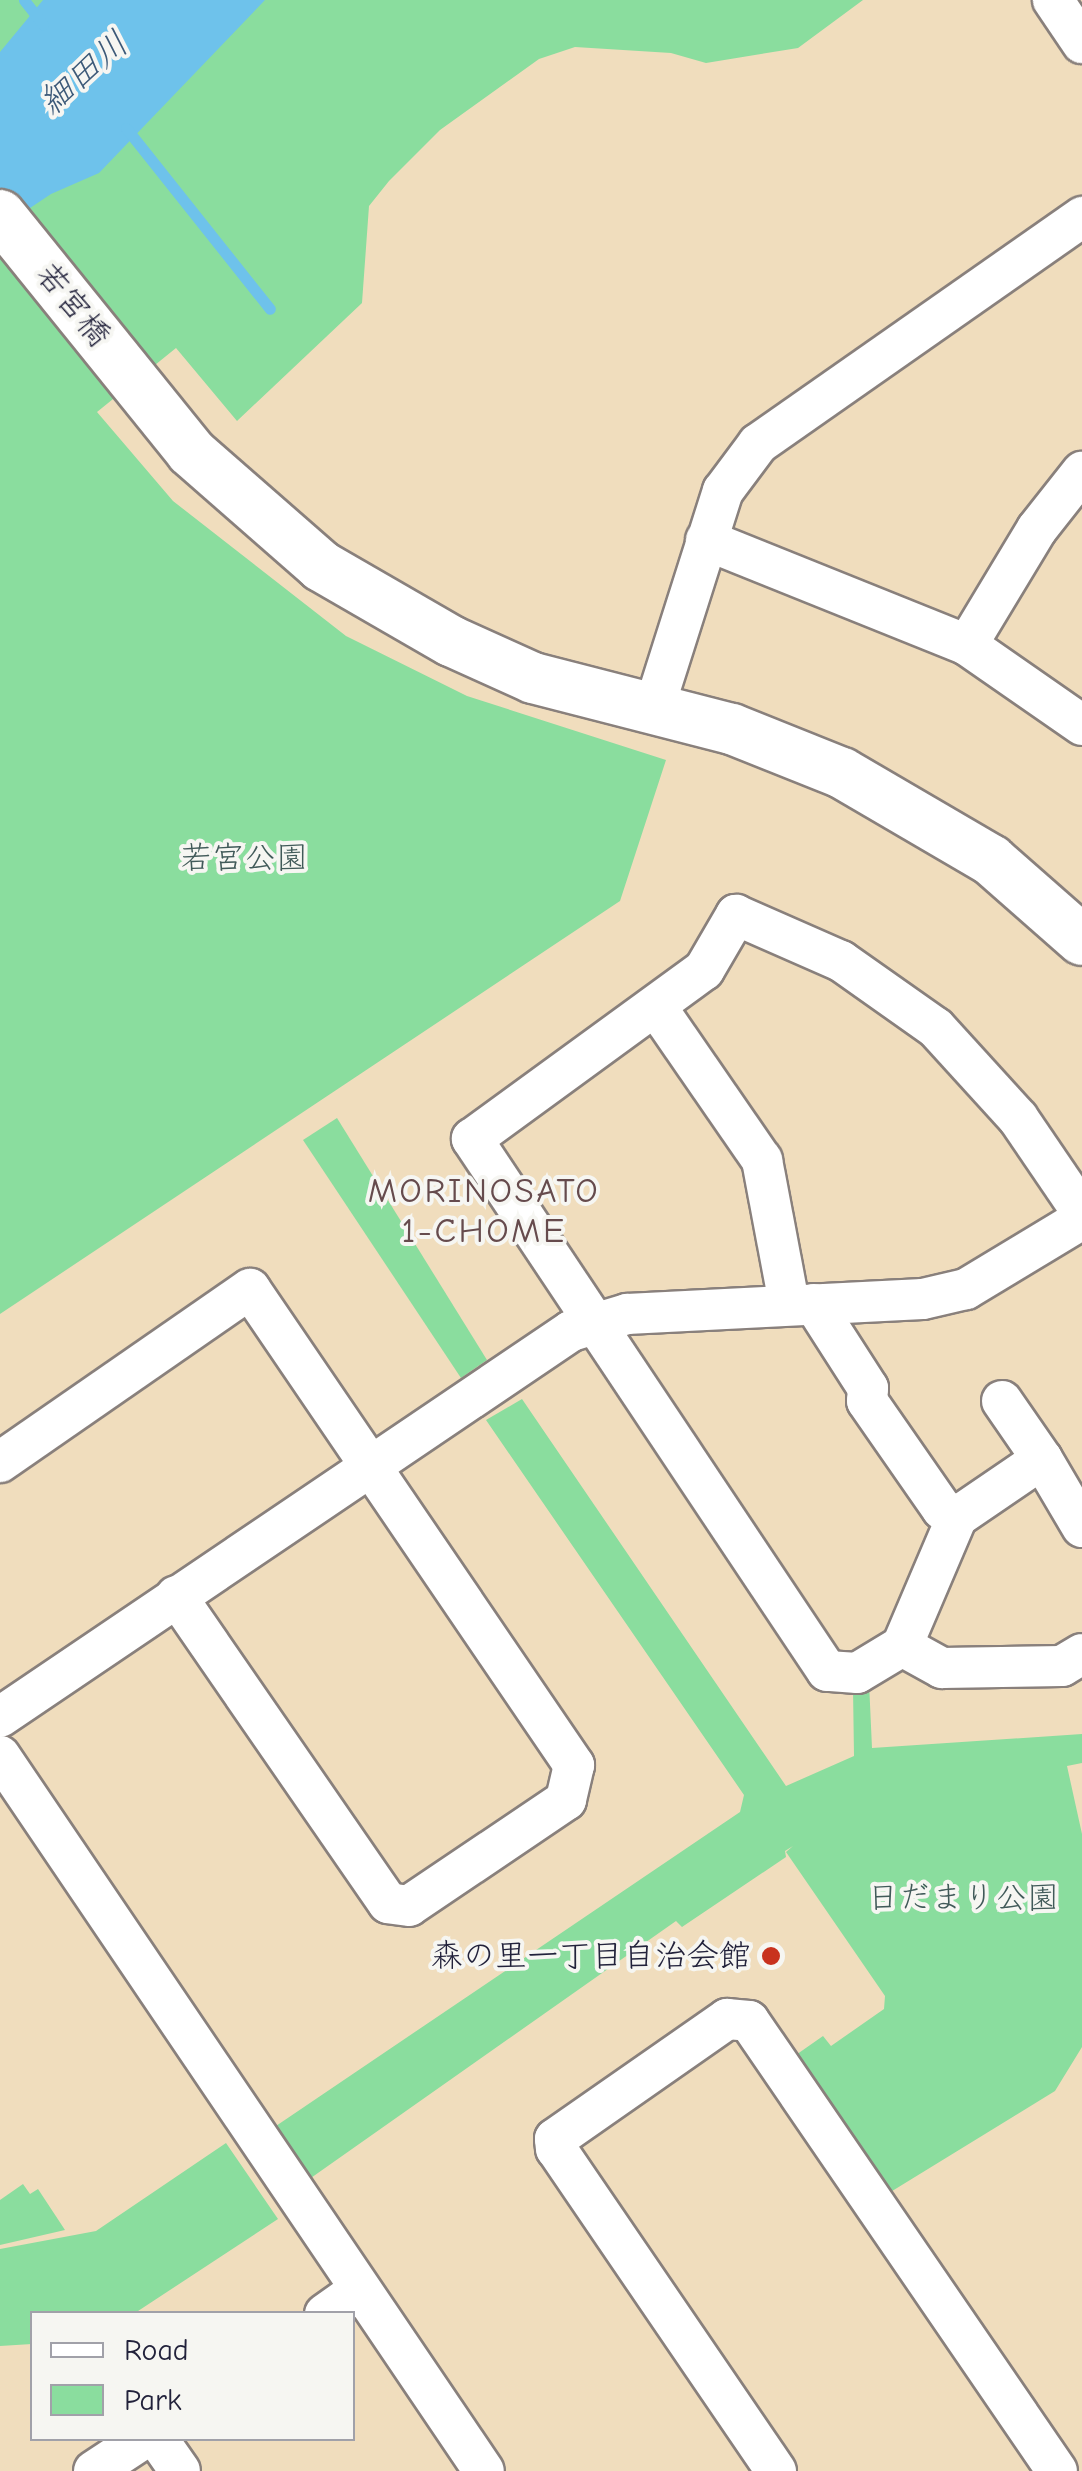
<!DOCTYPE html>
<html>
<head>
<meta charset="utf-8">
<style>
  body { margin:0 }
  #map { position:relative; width:1082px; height:2471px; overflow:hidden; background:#f0ddbd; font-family:"Comic Neue","Klee One",sans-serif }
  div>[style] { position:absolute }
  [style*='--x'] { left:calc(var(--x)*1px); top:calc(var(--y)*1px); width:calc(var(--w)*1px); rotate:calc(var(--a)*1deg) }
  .green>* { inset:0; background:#8add9e }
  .water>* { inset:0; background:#6ec2eb }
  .stream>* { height:11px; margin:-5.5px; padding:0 5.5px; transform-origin:5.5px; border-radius:5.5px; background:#6ec2eb }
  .roads { filter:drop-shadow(2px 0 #89807c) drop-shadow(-2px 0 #89807c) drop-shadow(0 2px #89807c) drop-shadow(0 -2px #89807c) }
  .minor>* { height:40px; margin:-20px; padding:0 20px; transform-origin:20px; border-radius:20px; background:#fff }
  .tertiary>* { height:50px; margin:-25px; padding:0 25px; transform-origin:25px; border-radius:25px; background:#fff }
  .dots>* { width:28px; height:28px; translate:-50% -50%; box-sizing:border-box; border:5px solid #f6f6f2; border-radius:50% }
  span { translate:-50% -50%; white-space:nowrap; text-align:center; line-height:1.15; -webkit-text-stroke:8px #f6f6f2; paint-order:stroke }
  .street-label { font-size:32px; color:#22223b }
  .park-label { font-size:32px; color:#415a59 }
  .poi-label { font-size:32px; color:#22223b }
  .right { translate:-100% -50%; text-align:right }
  .water-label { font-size:35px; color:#3d5a79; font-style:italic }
  .neighbourhood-label { font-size:35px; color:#664b4d; letter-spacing:2.5px }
  .legend { position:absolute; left:30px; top:2311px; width:325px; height:130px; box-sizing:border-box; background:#f6f6f2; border:2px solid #a1a1a9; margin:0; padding:12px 18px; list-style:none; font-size:30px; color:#22223b }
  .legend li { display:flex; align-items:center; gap:20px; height:50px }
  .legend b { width:50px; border:2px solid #a1a1a9 }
</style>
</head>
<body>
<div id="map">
  <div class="green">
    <i style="clip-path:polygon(0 0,863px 0,798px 48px,706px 63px,671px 53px,575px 47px,539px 59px,440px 130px,389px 181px,369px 206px,362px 303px,237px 421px,176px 348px,97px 412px,173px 501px,346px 636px,467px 696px,666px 760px,620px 901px,0 1314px)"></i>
    <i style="clip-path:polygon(337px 1118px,487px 1360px,461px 1378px,303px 1140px)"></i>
    <i style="clip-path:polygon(522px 1399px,786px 1786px,854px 1756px,853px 1689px,869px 1682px,872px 1748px,1082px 1734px,1082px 1763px,1067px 1766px,1082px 1834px,1082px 2047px,1055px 2091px,884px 2196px,793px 2057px,823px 2036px,831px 2046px,884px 2009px,885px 1996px,786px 1852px,793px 1846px,785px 1851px,786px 1857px,682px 1927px,676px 1921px,308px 2180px,273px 2128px,740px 1812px,744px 1795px,486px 1420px)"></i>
    <i style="clip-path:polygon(226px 2143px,278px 2219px,135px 2313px,32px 2314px,32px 2344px,0 2346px,0 2249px,96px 2231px)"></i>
    <i style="clip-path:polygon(23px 2184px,30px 2194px,38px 2189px,65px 2230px,0 2245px,0 2200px)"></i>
  </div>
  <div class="water">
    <i style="clip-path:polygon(43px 0,265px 0,99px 173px,51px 194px,0 228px,0 52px)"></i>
  </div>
  <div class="stream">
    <i style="--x:24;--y:0;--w:31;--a:52"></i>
    <i style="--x:126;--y:128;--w:231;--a:51.5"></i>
  </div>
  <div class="roads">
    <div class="minor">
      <i style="--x:1053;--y:0;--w:52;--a:56"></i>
      <i style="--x:706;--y:540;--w:281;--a:21.9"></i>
      <i style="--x:967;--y:645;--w:140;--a:34.8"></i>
      <i style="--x:967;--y:645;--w:135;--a:-58.9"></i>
      <i style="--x:1037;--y:529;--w:73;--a:-51.7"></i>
      <i style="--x:654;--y:708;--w:228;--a:-72.4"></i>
      <i style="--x:723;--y:491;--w:59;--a:-53.3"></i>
      <i style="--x:758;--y:444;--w:396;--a:-35"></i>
      <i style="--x:657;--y:1008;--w:185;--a:55.4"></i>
      <i style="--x:762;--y:1160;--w:146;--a:79.3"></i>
      <i style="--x:814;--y:1304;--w:100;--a:57.3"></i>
      <i style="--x:868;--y:1388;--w:13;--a:94"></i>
      <i style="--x:867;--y:1401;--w:131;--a:55.2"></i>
      <i style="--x:942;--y:1509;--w:17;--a:28"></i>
      <i style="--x:1002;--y:1401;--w:70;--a:55.4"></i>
      <i style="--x:1042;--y:1459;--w:103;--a:145.7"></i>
      <i style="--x:957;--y:1517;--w:140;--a:113.1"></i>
      <i style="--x:902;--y:1646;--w:52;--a:149"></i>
      <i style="--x:857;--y:1673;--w:30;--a:-176"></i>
      <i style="--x:827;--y:1671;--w:640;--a:-123.71"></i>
      <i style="--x:472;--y:1139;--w:287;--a:-36.1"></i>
      <i style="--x:704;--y:970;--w:64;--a:-59.8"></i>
      <i style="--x:736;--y:915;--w:115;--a:23.7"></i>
      <i style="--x:841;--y:961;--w:116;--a:35.2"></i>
      <i style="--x:936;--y:1028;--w:122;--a:47.7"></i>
      <i style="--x:1018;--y:1118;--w:114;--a:55.8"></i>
      <i style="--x:1042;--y:1459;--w:79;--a:59.5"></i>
      <i style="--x:0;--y:1462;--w:304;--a:-34.7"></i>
      <i style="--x:250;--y:1289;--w:576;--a:55.76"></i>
      <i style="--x:574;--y:1765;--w:36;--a:103"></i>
      <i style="--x:566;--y:1800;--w:189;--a:146"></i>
      <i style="--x:409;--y:1906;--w:21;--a:-172"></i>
      <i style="--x:388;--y:1903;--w:373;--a:-124.6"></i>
      <i style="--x:902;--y:1646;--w:46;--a:28.8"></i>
      <i style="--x:942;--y:1668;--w:120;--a:-1"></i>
      <i style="--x:1062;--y:1666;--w:23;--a:-31"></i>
      <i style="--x:0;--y:1717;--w:689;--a:-34.06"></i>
      <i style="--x:571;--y:1331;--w:59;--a:-16.9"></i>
      <i style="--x:627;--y:1314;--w:296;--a:-2.9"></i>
      <i style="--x:923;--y:1299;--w:44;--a:-13.1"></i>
      <i style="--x:966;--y:1289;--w:135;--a:-31.1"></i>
      <i style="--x:0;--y:1756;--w:863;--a:55.91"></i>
      <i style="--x:325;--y:2314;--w:42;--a:-35.2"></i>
      <i style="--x:157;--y:2438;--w:40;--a:55.1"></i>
      <i style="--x:94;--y:2471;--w:60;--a:-33.4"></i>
      <i style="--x:776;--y:2471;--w:390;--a:-124.3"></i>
      <i style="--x:556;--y:2149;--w:10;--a:-96"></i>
      <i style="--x:555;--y:2139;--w:210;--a:-34.9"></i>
      <i style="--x:727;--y:2019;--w:22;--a:5"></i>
      <i style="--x:749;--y:2021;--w:545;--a:55.61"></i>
    </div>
    <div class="tertiary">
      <i style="--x:0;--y:215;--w:304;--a:51.1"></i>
      <i style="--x:191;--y:452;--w:173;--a:41.2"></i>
      <i style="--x:321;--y:566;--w:150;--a:30"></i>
      <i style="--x:451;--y:641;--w:90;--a:24.3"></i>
      <i style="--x:533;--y:678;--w:205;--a:14.4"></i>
      <i style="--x:732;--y:729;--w:118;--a:21.8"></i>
      <i style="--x:842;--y:773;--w:173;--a:30.3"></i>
      <i style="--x:991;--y:860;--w:121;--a:41.3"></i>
    </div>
  </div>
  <div class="dots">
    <i style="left:771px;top:1956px;background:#c8321e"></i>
  </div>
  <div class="street-label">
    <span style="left:73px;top:305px;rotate:51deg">若宮橋</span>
  </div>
  <div class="park-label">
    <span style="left:244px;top:858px">若宮公園</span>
    <span style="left:963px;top:1898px">日だまり公園</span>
  </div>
  <div class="poi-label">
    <span class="right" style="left:751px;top:1956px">森の里一丁目自治会館</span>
  </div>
  <div class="water-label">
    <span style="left:84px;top:73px;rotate:-41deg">細田川</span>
  </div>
  <div class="neighbourhood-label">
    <span style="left:484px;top:1211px">MORINOSATO<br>1-CHOME</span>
  </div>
  <ul class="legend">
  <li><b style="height:12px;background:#fff"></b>Road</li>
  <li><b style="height:28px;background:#8add9e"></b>Park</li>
  </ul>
</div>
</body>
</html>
